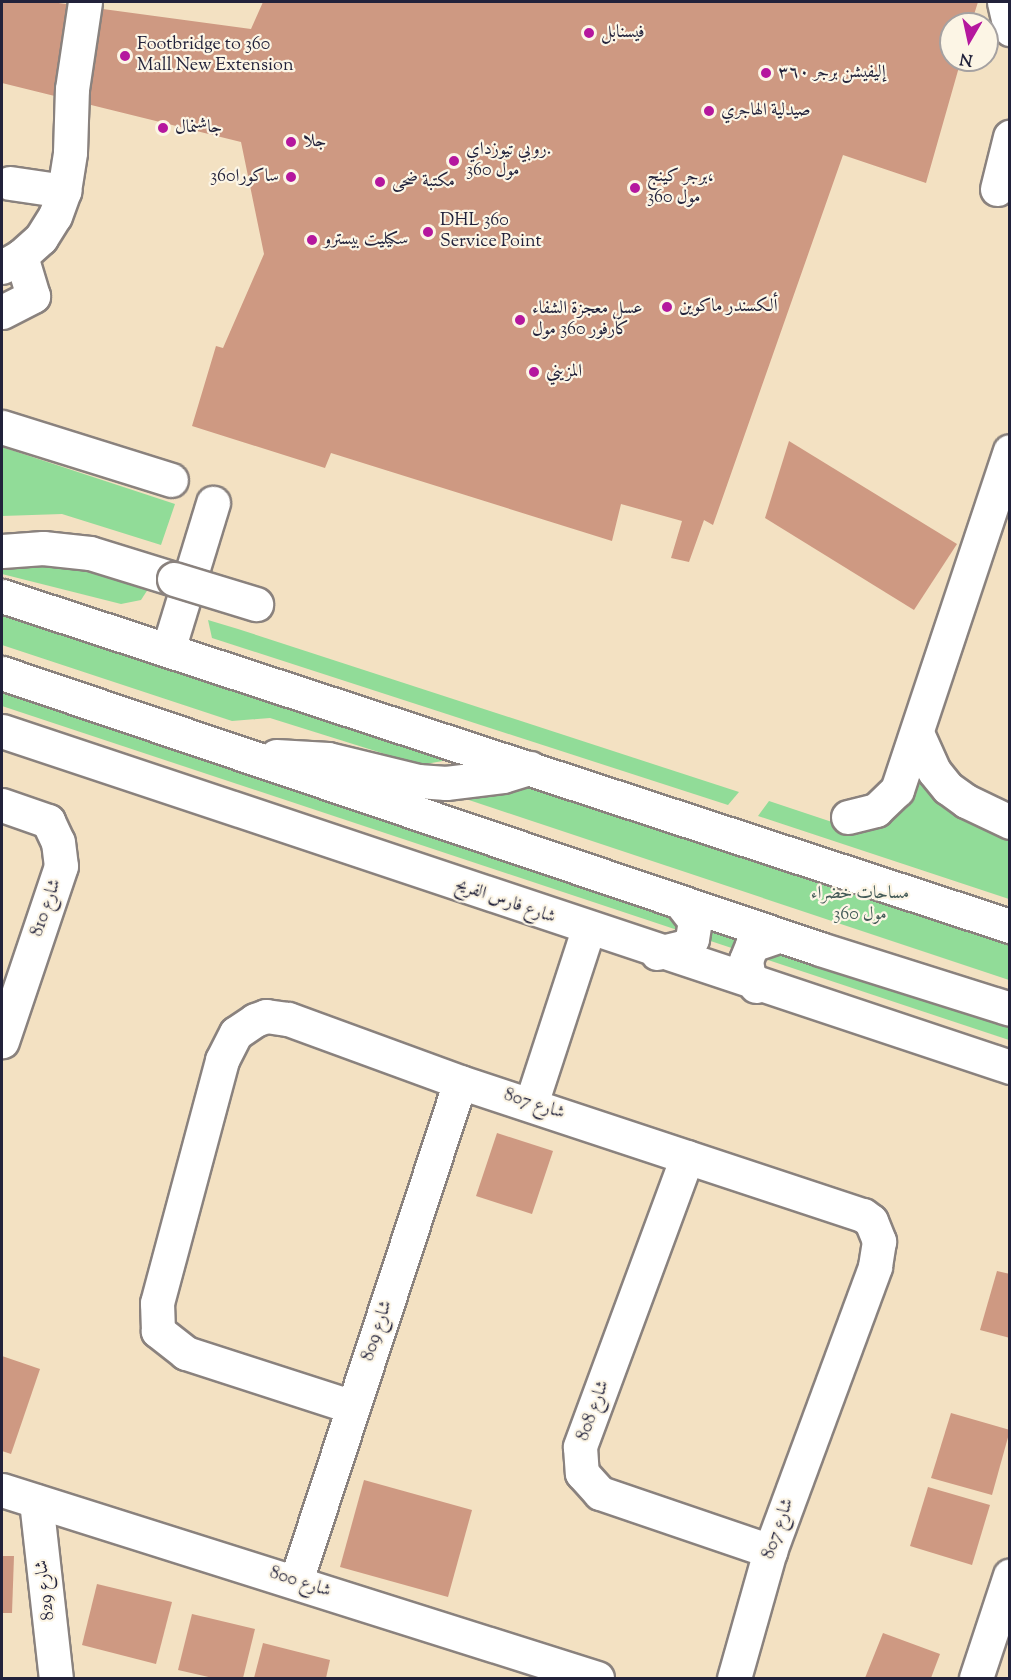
<!DOCTYPE html>
<html>
<head>
<meta charset="utf-8">
<style>
  body { margin:0 }
  #map { position:relative; width:1011px; height:1680px; overflow:hidden; background:#f3e1c2; font-family:"Sorts Mill Goudy",Amiri,serif }
  div>[style] { position:absolute }
  [style*='--x'] { left:calc(var(--x)*1px); top:calc(var(--y)*1px); width:calc(var(--w)*1px); rotate:calc(var(--a)*1deg) }
  .green>* { inset:0; background:#91dc98 }
  .building>* { inset:0; background:#ce9982 }
  .roads { filter:drop-shadow(2px 0 #8a827e) drop-shadow(-2px 0 #8a827e) drop-shadow(0 2px #8a827e) drop-shadow(0 -2px #8a827e) }
  .minor>* { height:33px; margin:-16.5px; padding:0 16.5px; transform-origin:16.5px; border-radius:16.5px; background:#fff }
  .bridges { filter:drop-shadow(2px 0 #8a827e) drop-shadow(-2px 0 #8a827e) drop-shadow(0 2px #8a827e) drop-shadow(0 -2px #8a827e) }
  .minor-bridge>* { height:33px; margin:-16.5px; padding:0 16.5px; transform-origin:16.5px; border-radius:16.5px; background:#fff }
  .dots>* { width:16px; height:16px; translate:-50% -50%; box-sizing:border-box; border:3px solid #fcf5e5; border-radius:50% }
  span { translate:-50% -50%; white-space:nowrap; text-align:center; line-height:1.15; -webkit-text-stroke:4.5px #fcf5e5; paint-order:stroke }
  .poi-label { font-size:18px; color:#22223b }
  .left { translate:0 -50%; text-align:left }
  .right { translate:-100% -50%; text-align:right }
  .park-label { font-size:18px; color:#435a57 }
  .street-label { font-size:18px; color:#22223b }
  .frame { position:absolute; inset:0; border:3px solid #22223b; pointer-events:none }
  .north { position:absolute; left:939px; top:12px; width:60px; height:60px; box-sizing:border-box; background:#fcf5e5; border:2px solid #a5a1a1; border-radius:50%; rotate:189deg; font-size:16px; font-weight:700; line-height:24px; text-align:center; color:#22223b }
  .north::after { content:''; display:block; margin:auto; width:21px; height:27px; background:#b5179e; clip-path:polygon(50% 0,100% 100%,50% 72%,0 100%) }
</style>
</head>
<body>
<div id="map">
  <div class="green">
    <i style="clip-path:polygon(2px 447px,175px 504px,161px 545px,62px 514px,2px 516px)"></i>
    <i style="clip-path:polygon(56px 559px,152px 583px,141px 600px,121px 604px,2px 574px,2px 564px)"></i>
    <i style="clip-path:polygon(2px 601px,454px 759px,420px 765px,270px 718px,232px 721px,2px 645px)"></i>
    <i style="clip-path:polygon(208px 620px,238px 629px,739px 792px,728px 805px,212px 638px)"></i>
    <i style="clip-path:polygon(2px 675px,1009px 1009px,1009px 1040px,2px 706px)"></i>
    <i style="clip-path:polygon(919px 769px,1009px 829px,1009px 899px,758px 816px,769px 801px,853px 829px)"></i>
    <i style="clip-path:polygon(488px 770px,1010px 931px,1009px 980px,430px 787px)"></i>
  </div>
  <div class="building">
    <i style="clip-path:polygon(2px 2px,51px 2px,251px 29px,263px 2px,978px 2px,971px 24px,951px 24px,951px 60px,961px 60px,926px 183px,843px 155px,713px 525px,704px 520px,689px 562px,671px 558px,682px 521px,621px 504px,612px 541px,331px 453px,325px 468px,192px 426px,216px 346px,223px 348px,264px 254px,241px 142px,2px 83px)"></i>
    <i style="clip-path:polygon(789px 441px,957px 544px,914px 610px,765px 518px)"></i>
    <i style="clip-path:polygon(497px 1133px,553px 1151px,532px 1214px,476px 1196px)"></i>
    <i style="clip-path:polygon(997px 1271px,1010px 1274px,1010px 1338px,980px 1330px)"></i>
    <i style="clip-path:polygon(2px 1356px,40px 1369px,11px 1454px,2px 1451px)"></i>
    <i style="clip-path:polygon(951px 1413px,1010px 1430px,992px 1495px,931px 1478px)"></i>
    <i style="clip-path:polygon(364px 1480px,472px 1510px,448px 1597px,340px 1567px)"></i>
    <i style="clip-path:polygon(928px 1487px,990px 1505px,972px 1565px,910px 1546px)"></i>
    <i style="clip-path:polygon(2px 1556px,14px 1556px,12px 1613px,2px 1613px)"></i>
    <i style="clip-path:polygon(97px 1584px,172px 1602px,156px 1664px,82px 1645px)"></i>
    <i style="clip-path:polygon(192px 1614px,255px 1629px,243px 1678px,213px 1678px,178px 1670px)"></i>
    <i style="clip-path:polygon(883px 1633px,940px 1654px,931px 1678px,865px 1678px)"></i>
    <i style="clip-path:polygon(263px 1643px,330px 1660px,326px 1678px,254px 1678px)"></i>
  </div>
  <div class="roads">
    <div class="minor">
      <i style="--x:1004;--y:2;--w:28;--a:77"></i>
      <i style="--x:10;--y:183;--w:55;--a:8.4"></i>
      <i style="--x:997;--y:189;--w:54;--a:-76"></i>
      <i style="--x:2;--y:267;--w:22;--a:-30"></i>
      <i style="--x:21;--y:256;--w:27;--a:-42"></i>
      <i style="--x:41;--y:238;--w:26;--a:-58"></i>
      <i style="--x:55;--y:216;--w:27;--a:-70"></i>
      <i style="--x:64;--y:191;--w:39;--a:-81"></i>
      <i style="--x:70;--y:152;--w:63;--a:-88.2"></i>
      <i style="--x:72;--y:89;--w:88;--a:-81.5"></i>
      <i style="--x:2;--y:312;--w:35;--a:-27"></i>
      <i style="--x:33;--y:296;--w:42;--a:-106.7"></i>
      <i style="--x:2;--y:427;--w:177;--a:17.4"></i>
      <i style="--x:2;--y:551;--w:41;--a:-4.2"></i>
      <i style="--x:43;--y:548;--w:47;--a:6.1"></i>
      <i style="--x:90;--y:553;--w:88;--a:17.2"></i>
      <i style="--x:2;--y:596;--w:1061;--a:18.13"></i>
      <i style="--x:168;--y:650;--w:154;--a:-73"></i>
      <i style="--x:2;--y:673;--w:863;--a:18.64"></i>
      <i style="--x:820;--y:949;--w:199;--a:17.5"></i>
      <i style="--x:2;--y:731;--w:1063;--a:18.43"></i>
      <i style="--x:917;--y:733;--w:42;--a:65.9"></i>
      <i style="--x:934;--y:771;--w:22;--a:51"></i>
      <i style="--x:948;--y:788;--w:22;--a:36"></i>
      <i style="--x:966;--y:801;--w:49;--a:25.5"></i>
      <i style="--x:276;--y:756;--w:52;--a:3.3"></i>
      <i style="--x:328;--y:759;--w:93;--a:13.7"></i>
      <i style="--x:418;--y:781;--w:28;--a:4"></i>
      <i style="--x:446;--y:783;--w:57;--a:-7"></i>
      <i style="--x:503;--y:776;--w:28;--a:-17"></i>
      <i style="--x:2;--y:805;--w:49;--a:19.2"></i>
      <i style="--x:48;--y:821;--w:23;--a:65"></i>
      <i style="--x:58;--y:842;--w:24;--a:83"></i>
      <i style="--x:61;--y:866;--w:185;--a:108.6"></i>
      <i style="--x:848;--y:817;--w:29;--a:-14"></i>
      <i style="--x:876;--y:810;--w:29;--a:-44"></i>
      <i style="--x:897;--y:790;--w:357;--a:-71.6"></i>
      <i style="--x:657;--y:953;--w:28;--a:-13"></i>
      <i style="--x:684;--y:947;--w:11;--a:-45"></i>
      <i style="--x:692;--y:939;--w:18;--a:-81"></i>
      <i style="--x:695;--y:921;--w:23;--a:-128"></i>
      <i style="--x:756;--y:986;--w:15;--a:-122"></i>
      <i style="--x:748;--y:973;--w:13;--a:-99"></i>
      <i style="--x:746;--y:960;--w:16;--a:-68"></i>
      <i style="--x:752;--y:945;--w:28;--a:-19"></i>
      <i style="--x:531;--y:1104;--w:183;--a:-71.9"></i>
      <i style="--x:687;--y:1157;--w:309;--a:110.3"></i>
      <i style="--x:580;--y:1447;--w:26;--a:86"></i>
      <i style="--x:582;--y:1473;--w:27;--a:48"></i>
      <i style="--x:600;--y:1493;--w:180;--a:18.8"></i>
      <i style="--x:353;--y:1407;--w:176;--a:-162.1"></i>
      <i style="--x:186;--y:1353;--w:36;--a:-142"></i>
      <i style="--x:158;--y:1331;--w:28;--a:-92"></i>
      <i style="--x:157;--y:1303;--w:252;--a:-75"></i>
      <i style="--x:222;--y:1060;--w:30;--a:-63"></i>
      <i style="--x:236;--y:1033;--w:23;--a:-34"></i>
      <i style="--x:255;--y:1020;--w:12;--a:-20"></i>
      <i style="--x:266;--y:1016;--w:22;--a:8"></i>
      <i style="--x:288;--y:1019;--w:183;--a:20.1"></i>
      <i style="--x:460;--y:1082;--w:424;--a:18.3"></i>
      <i style="--x:863;--y:1215;--w:10;--a:37"></i>
      <i style="--x:871;--y:1221;--w:22;--a:68"></i>
      <i style="--x:879;--y:1241;--w:26;--a:99"></i>
      <i style="--x:875;--y:1267;--w:303;--a:110.3"></i>
      <i style="--x:770;--y:1551;--w:132;--a:105.8"></i>
      <i style="--x:2;--y:1490;--w:624;--a:17.53"></i>
      <i style="--x:36;--y:1501;--w:178;--a:83.6"></i>
      <i style="--x:296;--y:1581;--w:525;--a:-71.81"></i>
      <i style="--x:976;--y:1678;--w:108;--a:-71.7"></i>
    </div>
  </div>
  <div class="bridges">
    <div class="minor-bridge">
      <i style="--x:174;--y:579;--w:86;--a:17"></i>
    </div>
  </div>
  <div class="dots">
    <i style="left:589px;top:33px;background:#b5179e"></i>
    <i style="left:125px;top:56px;background:#b5179e"></i>
    <i style="left:766px;top:73px;background:#b5179e"></i>
    <i style="left:709px;top:111px;background:#b5179e"></i>
    <i style="left:163px;top:128px;background:#b5179e"></i>
    <i style="left:291px;top:142px;background:#b5179e"></i>
    <i style="left:454px;top:161px;background:#b5179e"></i>
    <i style="left:291px;top:177px;background:#b5179e"></i>
    <i style="left:380px;top:182px;background:#b5179e"></i>
    <i style="left:635px;top:188px;background:#b5179e"></i>
    <i style="left:428px;top:232px;background:#b5179e"></i>
    <i style="left:312px;top:240px;background:#b5179e"></i>
    <i style="left:667px;top:307px;background:#b5179e"></i>
    <i style="left:520px;top:320px;background:#b5179e"></i>
    <i style="left:534px;top:372px;background:#b5179e"></i>
  </div>
  <div class="poi-label">
    <span class="left" style="left:601px;top:33px">فيسنابل</span>
    <span class="left" style="left:137px;top:56px">Footbridge to 360<br>Mall New Extension</span>
    <span class="left" style="left:778px;top:73px">إليفيشن برجر ٣٦٠</span>
    <span class="left" style="left:721px;top:111px">صيدلية الهاجري</span>
    <span class="left" style="left:175px;top:128px">جاشنمال</span>
    <span class="left" style="left:303px;top:142px">جلا</span>
    <span class="left" style="left:466px;top:161px">روبي تيوزداي.<br>360 مول</span>
    <span class="right" style="left:279px;top:177px">ساكورا360</span>
    <span class="left" style="left:647px;top:188px">برجر كينج،<br>مول 360</span>
    <span class="left" style="left:392px;top:182px">مكتبة ضحى</span>
    <span class="left" style="left:440px;top:232px">DHL 360<br>Service Point</span>
    <span class="left" style="left:324px;top:240px">سكيليت بيسترو</span>
    <span class="left" style="left:679px;top:307px">ألكسندر ماكوين</span>
    <span class="left" style="left:532px;top:320px">عسل معجزة الشفاء<br>كارفور 360 مول</span>
    <span class="left" style="left:546px;top:372px">المزيني</span>
  </div>
  <div class="park-label">
    <span style="left:860px;top:905px">مساحات خضراء<br>360 مول</span>
  </div>
  <div class="street-label">
    <span style="left:505px;top:902px;rotate:19deg">شارع فارس الفريح</span>
    <span style="left:47px;top:908px;rotate:-71deg">شارع 810</span>
    <span style="left:534px;top:1105px;rotate:18deg">شارع 807</span>
    <span style="left:378px;top:1331px;rotate:-72deg">شارع 809</span>
    <span style="left:594px;top:1411px;rotate:-70deg">شارع 808</span>
    <span style="left:779px;top:1529px;rotate:-71deg">شارع 807</span>
    <span style="left:300px;top:1583px;rotate:18deg">شارع 800</span>
    <span style="left:46px;top:1590px;rotate:-97deg">شارع 829</span>
  </div>
  <div class="frame"></div>
  <div class="north">N</div>
</div>
</body>
</html>
